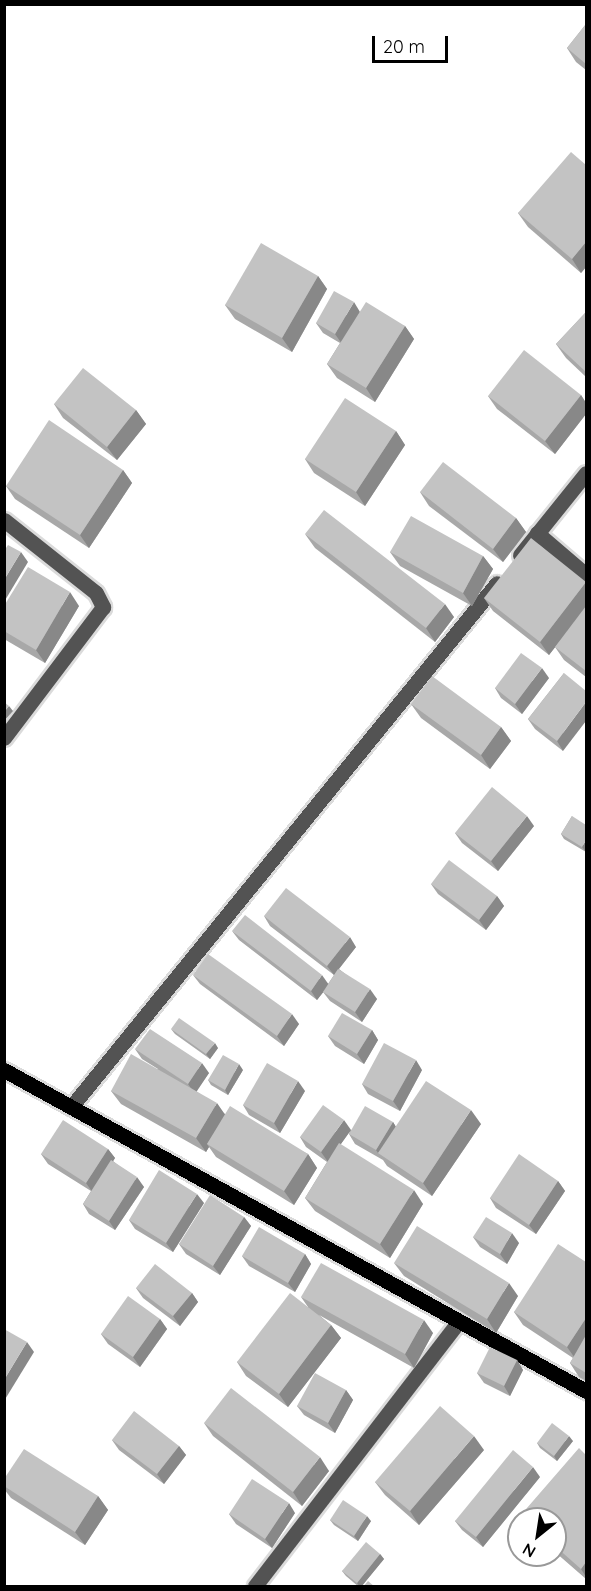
<!DOCTYPE html>
<html>
<head>
<meta charset="utf-8">
<style>
  body { margin:0 }
  #map { position:relative; width:591px; height:1591px; overflow:hidden; background:#fff; font-family:Quicksand,sans-serif }
  div>[style] { position:absolute }
  [style*='--x'] { left:calc(var(--x)*1px); top:calc(var(--y)*1px); width:calc(var(--w)*1px); rotate:calc(var(--a)*1deg) }
  .roads { filter:drop-shadow(2px 0 #dbdbdb) drop-shadow(-2px 0 #dbdbdb) drop-shadow(0 2px #dbdbdb) drop-shadow(0 -2px #dbdbdb) }
  .minor>* { height:15px; margin:-7.5px; padding:0 7.5px; transform-origin:7.5px; border-radius:7.5px; background:#535353 }
  .major>* { height:15px; margin:-7.5px; padding:0 7.5px; transform-origin:7.5px; border-radius:7.5px; background:#000 }
  .wall>* { inset:0; background:#a8a8a8 }
  .shaded-wall>* { inset:0; background:#888 }
  .building>* { inset:0; background:#c3c3c3 }
  span { translate:-50% -50%; white-space:nowrap; text-align:center; line-height:1.15; -webkit-text-stroke:6px #fff; paint-order:stroke }
  .frame { position:absolute; inset:0; border:6px solid #000; pointer-events:none }
  .north { position:absolute; left:507px; top:1507px; width:60px; height:60px; box-sizing:border-box; background:#fff; border:2px solid #999; border-radius:50%; rotate:210deg; font-size:16px; font-weight:700; line-height:24px; text-align:center; color:#000 }
  .north::after { content:''; display:block; margin:auto; width:21px; height:27px; background:#000; clip-path:polygon(50% 0,100% 100%,50% 72%,0 100%) }
  .scale { position:absolute; left:372px; top:36px; width:76px; height:27px; box-sizing:border-box; border:3px solid #000; border-top:0; padding-left:8px; font-size:18px; line-height:21px; white-space:nowrap; color:#000; -webkit-text-stroke:4px #fff; paint-order:stroke }
</style>
</head>
<body>
<div id="map">
  <div class="roads">
    <div class="minor">
      <i style="--x:4;--y:520;--w:117;--a:38.4"></i>
      <i style="--x:96;--y:593;--w:16;--a:63"></i>
      <i style="--x:103;--y:607;--w:164;--a:127.1"></i>
      <i style="--x:537;--y:533;--w:65;--a:40.6"></i>
      <i style="--x:520;--y:555;--w:105;--a:-51.2"></i>
      <i style="--x:71;--y:1107;--w:675;--a:-50.89"></i>
      <i style="--x:255;--y:1586;--w:334;--a:-52.4"></i>
    </div>
    <div class="major">
      <i style="--x:4;--y:1070;--w:665;--a:28.88"></i>
    </div>
  </div>
  <div class="wall">
    <i style="clip-path:polygon(586px 24px,586px 70px,576px 62px,567px 48px)"></i>
    <i style="clip-path:polygon(586px 165px,586px 267px,581px 273px,528px 227px,518px 213px)"></i>
    <i style="clip-path:polygon(318px 276px,327px 289px,292px 352px,235px 319px,225px 305px)"></i>
    <i style="clip-path:polygon(360px 312px,405px 326px,414px 339px,375px 402px,337px 378px,327px 364px,340px 343px,323px 333px,316px 323px)"></i>
    <i style="clip-path:polygon(586px 312px,586px 377px,566px 358px,556px 344px)"></i>
    <i style="clip-path:polygon(581px 395px,586px 403px,586px 414px,555px 454px,497px 409px,488px 396px)"></i>
    <i style="clip-path:polygon(54px 404px,136px 410px,146px 424px,117px 460px,63px 418px)"></i>
    <i style="clip-path:polygon(396px 431px,405px 445px,365px 506px,314px 473px,305px 459px)"></i>
    <i style="clip-path:polygon(123px 470px,132px 483px,89px 548px,15px 499px,6px 486px)"></i>
    <i style="clip-path:polygon(420px 492px,516px 518px,526px 532px,503px 562px,429px 506px)"></i>
    <i style="clip-path:polygon(305px 534px,454px 617px,435px 642px,315px 548px)"></i>
    <i style="clip-path:polygon(390px 552px,483px 556px,493px 569px,472px 606px,400px 566px)"></i>
    <i style="clip-path:polygon(586px 582px,586px 677px,564px 660px,555px 647px,549px 655px,493px 611px,484px 598px)"></i>
    <i style="clip-path:polygon(4px 606px,79px 606px,45px 663px,4px 639px)"></i>
    <i style="clip-path:polygon(564px 673px,563px 751px,535px 729px,528px 719px)"></i>
    <i style="clip-path:polygon(549px 678px,522px 714px,501px 698px,495px 688px)"></i>
    <i style="clip-path:polygon(411px 704px,501px 727px,511px 741px,490px 769px,421px 718px)"></i>
    <i style="clip-path:polygon(572px 816px,586px 852px,564px 839px,561px 834px)"></i>
    <i style="clip-path:polygon(534px 826px,498px 871px,462px 843px,455px 833px)"></i>
    <i style="clip-path:polygon(431px 884px,497px 896px,504px 906px,486px 930px,438px 894px)"></i>
    <i style="clip-path:polygon(264px 916px,356px 947px,339px 969px,377px 999px,362px 1022px,330px 1001px,323px 992px,317px 1000px,239px 940px,232px 931px,328px 984px,334px 975px,270px 926px)"></i>
    <i style="clip-path:polygon(193px 975px,299px 1024px,284px 1046px,200px 984px)"></i>
    <i style="clip-path:polygon(171px 1029px,218px 1048px,210px 1059px,175px 1034px)"></i>
    <i style="clip-path:polygon(372px 1030px,378px 1040px,364px 1064px,335px 1046px,328px 1036px)"></i>
    <i style="clip-path:polygon(135px 1049px,209px 1073px,196px 1091px,225px 1114px,308px 1154px,317px 1168px,294px 1205px,216px 1157px,209px 1147px,206px 1152px,121px 1104px,111px 1091px,158px 1069px,142px 1059px)"></i>
    <i style="clip-path:polygon(243px 1070px,228px 1095px,211px 1085px,208px 1080px)"></i>
    <i style="clip-path:polygon(422px 1070px,400px 1111px,368px 1094px,362px 1084px)"></i>
    <i style="clip-path:polygon(305px 1091px,280px 1133px,249px 1115px,243px 1105px)"></i>
    <i style="clip-path:polygon(393px 1122px,396px 1127px,481px 1124px,432px 1196px,387px 1166px,383px 1160px,355px 1144px,349px 1134px,350px 1131px,340px 1145px,423px 1204px,390px 1258px,315px 1211px,305px 1198px,327px 1162px,306px 1147px,300px 1137px,351px 1130px)"></i>
    <i style="clip-path:polygon(108px 1149px,115px 1158px,113px 1161px,144px 1187px,115px 1230px,89px 1214px,83px 1204px,91px 1191px,48px 1164px,41px 1154px)"></i>
    <i style="clip-path:polygon(558px 1181px,565px 1191px,536px 1234px,496px 1208px,490px 1198px)"></i>
    <i style="clip-path:polygon(204px 1203px,173px 1252px,135px 1229px,129px 1220px)"></i>
    <i style="clip-path:polygon(244px 1217px,251px 1226px,220px 1275px,186px 1254px,179px 1244px)"></i>
    <i style="clip-path:polygon(473px 1237px,519px 1243px,507px 1264px,480px 1247px)"></i>
    <i style="clip-path:polygon(305px 1254px,311px 1264px,295px 1292px,249px 1266px,242px 1256px)"></i>
    <i style="clip-path:polygon(586px 1262px,586px 1381px,579px 1377px,570px 1363px,573px 1358px,523px 1325px,514px 1312px)"></i>
    <i style="clip-path:polygon(394px 1263px,518px 1296px,496px 1333px,404px 1276px)"></i>
    <i style="clip-path:polygon(136px 1288px,192px 1293px,198px 1302px,180px 1326px,143px 1298px)"></i>
    <i style="clip-path:polygon(301px 1297px,433px 1333px,414px 1368px,319px 1315px,331px 1325px,341px 1338px,288px 1407px,246px 1376px,237px 1362px,308px 1307px)"></i>
    <i style="clip-path:polygon(160px 1319px,167px 1329px,140px 1367px,108px 1344px,101px 1334px)"></i>
    <i style="clip-path:polygon(517px 1360px,523px 1370px,510px 1396px,484px 1383px,477px 1373px)"></i>
    <i style="clip-path:polygon(346px 1390px,353px 1400px,335px 1433px,304px 1415px,297px 1406px)"></i>
    <i style="clip-path:polygon(204px 1423px,329px 1471px,302px 1506px,213px 1436px)"></i>
    <i style="clip-path:polygon(112px 1440px,179px 1446px,186px 1455px,164px 1484px,119px 1450px)"></i>
    <i style="clip-path:polygon(573px 1441px,557px 1461px,540px 1448px,537px 1443px)"></i>
    <i style="clip-path:polygon(484px 1450px,419px 1525px,385px 1495px,375px 1482px)"></i>
    <i style="clip-path:polygon(586px 1455px,586px 1579px,555px 1552px,555px 1519px,522px 1519px,520px 1516px)"></i>
    <i style="clip-path:polygon(540px 1477px,483px 1547px,462px 1530px,455px 1521px)"></i>
    <i style="clip-path:polygon(4px 1479px,98px 1496px,108px 1510px,85px 1545px,11px 1498px,4px 1489px)"></i>
    <i style="clip-path:polygon(295px 1513px,272px 1548px,236px 1524px,229px 1514px)"></i>
    <i style="clip-path:polygon(330px 1520px,371px 1521px,358px 1541px,334px 1525px)"></i>
    <i style="clip-path:polygon(380px 1554px,384px 1559px,361px 1587px,359px 1587px,346px 1576px,342px 1571px)"></i>
  </div>
  <div class="shaded-wall">
    <i style="clip-path:polygon(586px 242px,586px 267px,581px 273px,572px 259px)"></i>
    <i style="clip-path:polygon(318px 276px,327px 289px,292px 352px,282px 338px)"></i>
    <i style="clip-path:polygon(354px 302px,360px 312px,342px 344px,335px 334px)"></i>
    <i style="clip-path:polygon(405px 326px,414px 339px,375px 402px,366px 388px)"></i>
    <i style="clip-path:polygon(581px 395px,586px 403px,586px 414px,555px 454px,545px 441px)"></i>
    <i style="clip-path:polygon(136px 410px,146px 424px,117px 460px,107px 447px)"></i>
    <i style="clip-path:polygon(396px 431px,405px 445px,365px 506px,356px 492px)"></i>
    <i style="clip-path:polygon(123px 470px,132px 483px,89px 548px,80px 535px)"></i>
    <i style="clip-path:polygon(516px 518px,526px 532px,503px 562px,493px 549px)"></i>
    <i style="clip-path:polygon(21px 552px,28px 562px,4px 602px,4px 580px)"></i>
    <i style="clip-path:polygon(483px 556px,493px 569px,472px 606px,463px 593px)"></i>
    <i style="clip-path:polygon(586px 582px,586px 608px,549px 655px,540px 642px)"></i>
    <i style="clip-path:polygon(70px 592px,79px 606px,45px 663px,36px 650px)"></i>
    <i style="clip-path:polygon(445px 604px,454px 617px,435px 642px,426px 628px)"></i>
    <i style="clip-path:polygon(542px 668px,549px 678px,522px 714px,515px 704px)"></i>
    <i style="clip-path:polygon(586px 702px,586px 721px,563px 751px,557px 741px)"></i>
    <i style="clip-path:polygon(9px 706px,13px 711px,4px 721px,4px 712px)"></i>
    <i style="clip-path:polygon(501px 727px,511px 741px,490px 769px,481px 755px)"></i>
    <i style="clip-path:polygon(527px 816px,534px 826px,498px 871px,491px 861px)"></i>
    <i style="clip-path:polygon(586px 840px,586px 852px,582px 847px)"></i>
    <i style="clip-path:polygon(497px 896px,504px 906px,486px 930px,479px 920px)"></i>
    <i style="clip-path:polygon(350px 937px,356px 947px,334px 975px,327px 966px)"></i>
    <i style="clip-path:polygon(322px 975px,329px 985px,317px 1000px,311px 991px)"></i>
    <i style="clip-path:polygon(370px 989px,377px 999px,362px 1022px,355px 1012px)"></i>
    <i style="clip-path:polygon(292px 1014px,299px 1024px,284px 1046px,277px 1036px)"></i>
    <i style="clip-path:polygon(372px 1030px,378px 1040px,364px 1064px,357px 1054px)"></i>
    <i style="clip-path:polygon(215px 1043px,218px 1048px,210px 1059px,206px 1054px)"></i>
    <i style="clip-path:polygon(416px 1060px,422px 1070px,400px 1111px,393px 1101px)"></i>
    <i style="clip-path:polygon(202px 1063px,209px 1073px,195px 1094px,188px 1084px)"></i>
    <i style="clip-path:polygon(239px 1064px,243px 1070px,228px 1095px,225px 1090px)"></i>
    <i style="clip-path:polygon(298px 1081px,305px 1091px,280px 1133px,274px 1123px)"></i>
    <i style="clip-path:polygon(217px 1103px,226px 1116px,207px 1144px,209px 1147px,206px 1152px,196px 1138px)"></i>
    <i style="clip-path:polygon(471px 1110px,481px 1124px,432px 1196px,423px 1183px)"></i>
    <i style="clip-path:polygon(344px 1120px,351px 1130px,328px 1162px,321px 1152px)"></i>
    <i style="clip-path:polygon(393px 1122px,399px 1132px,378px 1153px,376px 1150px)"></i>
    <i style="clip-path:polygon(108px 1149px,115px 1158px,93px 1193px,86px 1183px)"></i>
    <i style="clip-path:polygon(308px 1154px,317px 1168px,294px 1205px,284px 1191px)"></i>
    <i style="clip-path:polygon(137px 1177px,144px 1187px,115px 1230px,109px 1221px)"></i>
    <i style="clip-path:polygon(558px 1181px,565px 1191px,536px 1234px,529px 1225px)"></i>
    <i style="clip-path:polygon(414px 1190px,423px 1204px,390px 1258px,380px 1244px)"></i>
    <i style="clip-path:polygon(197px 1194px,204px 1203px,173px 1252px,166px 1243px)"></i>
    <i style="clip-path:polygon(244px 1217px,251px 1226px,220px 1275px,213px 1266px)"></i>
    <i style="clip-path:polygon(512px 1233px,519px 1243px,507px 1264px,500px 1254px)"></i>
    <i style="clip-path:polygon(305px 1254px,311px 1264px,295px 1292px,288px 1283px)"></i>
    <i style="clip-path:polygon(509px 1283px,518px 1296px,496px 1333px,487px 1319px)"></i>
    <i style="clip-path:polygon(192px 1293px,198px 1302px,180px 1326px,173px 1316px)"></i>
    <i style="clip-path:polygon(586px 1318px,586px 1346px,577px 1361px,567px 1347px)"></i>
    <i style="clip-path:polygon(160px 1319px,167px 1329px,140px 1367px,133px 1357px)"></i>
    <i style="clip-path:polygon(424px 1320px,433px 1333px,414px 1368px,405px 1354px)"></i>
    <i style="clip-path:polygon(331px 1325px,341px 1338px,288px 1407px,279px 1394px)"></i>
    <i style="clip-path:polygon(27px 1342px,34px 1352px,4px 1401px,4px 1380px)"></i>
    <i style="clip-path:polygon(517px 1360px,523px 1370px,510px 1396px,504px 1386px)"></i>
    <i style="clip-path:polygon(346px 1390px,353px 1400px,335px 1433px,328px 1423px)"></i>
    <i style="clip-path:polygon(474px 1436px,484px 1450px,419px 1525px,410px 1511px)"></i>
    <i style="clip-path:polygon(569px 1436px,573px 1441px,557px 1461px,554px 1456px)"></i>
    <i style="clip-path:polygon(179px 1446px,186px 1455px,164px 1484px,157px 1474px)"></i>
    <i style="clip-path:polygon(320px 1457px,329px 1471px,302px 1506px,293px 1492px)"></i>
    <i style="clip-path:polygon(533px 1467px,540px 1477px,483px 1547px,476px 1537px)"></i>
    <i style="clip-path:polygon(98px 1496px,108px 1510px,85px 1545px,75px 1532px)"></i>
    <i style="clip-path:polygon(289px 1503px,295px 1513px,272px 1548px,265px 1539px)"></i>
    <i style="clip-path:polygon(367px 1516px,371px 1521px,358px 1541px,354px 1536px)"></i>
    <i style="clip-path:polygon(380px 1554px,384px 1559px,361px 1587px,360px 1587px,357px 1583px)"></i>
    <i style="clip-path:polygon(586px 1562px,586px 1577px,581px 1569px)"></i>
  </div>
  <div class="building">
    <i style="clip-path:polygon(586px 24px,586px 64px,567px 48px)"></i>
    <i style="clip-path:polygon(571px 152px,586px 165px,586px 242px,572px 259px,518px 213px)"></i>
    <i style="clip-path:polygon(261px 243px,318px 276px,282px 338px,225px 305px)"></i>
    <i style="clip-path:polygon(334px 291px,354px 302px,335px 334px,316px 323px)"></i>
    <i style="clip-path:polygon(366px 302px,405px 326px,366px 388px,327px 364px)"></i>
    <i style="clip-path:polygon(586px 312px,586px 372px,556px 344px)"></i>
    <i style="clip-path:polygon(524px 350px,581px 395px,545px 441px,488px 396px)"></i>
    <i style="clip-path:polygon(83px 368px,136px 410px,107px 447px,54px 404px)"></i>
    <i style="clip-path:polygon(345px 398px,396px 431px,356px 492px,305px 459px)"></i>
    <i style="clip-path:polygon(49px 420px,123px 470px,80px 535px,6px 486px)"></i>
    <i style="clip-path:polygon(443px 462px,516px 518px,493px 549px,420px 492px)"></i>
    <i style="clip-path:polygon(324px 510px,445px 604px,426px 628px,305px 534px)"></i>
    <i style="clip-path:polygon(411px 516px,483px 556px,463px 593px,390px 552px)"></i>
    <i style="clip-path:polygon(531px 538px,586px 582px,540px 642px,484px 598px)"></i>
    <i style="clip-path:polygon(8px 545px,21px 552px,4px 580px,4px 551px)"></i>
    <i style="clip-path:polygon(28px 567px,70px 592px,36px 650px,4px 631px,4px 606px)"></i>
    <i style="clip-path:polygon(586px 606px,586px 671px,555px 647px)"></i>
    <i style="clip-path:polygon(521px 653px,542px 668px,515px 704px,495px 688px)"></i>
    <i style="clip-path:polygon(564px 673px,586px 691px,586px 702px,557px 741px,528px 719px)"></i>
    <i style="clip-path:polygon(432px 676px,501px 727px,481px 755px,411px 704px)"></i>
    <i style="clip-path:polygon(4px 702px,9px 706px,4px 712px)"></i>
    <i style="clip-path:polygon(492px 787px,527px 816px,491px 861px,455px 833px)"></i>
    <i style="clip-path:polygon(572px 816px,586px 825px,586px 840px,582px 847px,561px 834px)"></i>
    <i style="clip-path:polygon(449px 860px,497px 896px,479px 920px,431px 884px)"></i>
    <i style="clip-path:polygon(286px 888px,350px 937px,327px 966px,264px 916px)"></i>
    <i style="clip-path:polygon(245px 915px,322px 975px,311px 991px,232px 931px)"></i>
    <i style="clip-path:polygon(208px 954px,292px 1014px,277px 1036px,193px 975px)"></i>
    <i style="clip-path:polygon(338px 969px,370px 989px,355px 1012px,323px 992px)"></i>
    <i style="clip-path:polygon(342px 1013px,372px 1030px,357px 1054px,328px 1036px)"></i>
    <i style="clip-path:polygon(179px 1018px,215px 1043px,206px 1054px,171px 1029px)"></i>
    <i style="clip-path:polygon(150px 1029px,202px 1063px,188px 1084px,135px 1049px)"></i>
    <i style="clip-path:polygon(384px 1043px,416px 1060px,393px 1101px,362px 1084px)"></i>
    <i style="clip-path:polygon(131px 1054px,217px 1103px,196px 1138px,111px 1091px)"></i>
    <i style="clip-path:polygon(223px 1055px,239px 1064px,225px 1090px,208px 1080px)"></i>
    <i style="clip-path:polygon(267px 1063px,298px 1081px,274px 1123px,243px 1105px)"></i>
    <i style="clip-path:polygon(426px 1081px,471px 1110px,423px 1183px,378px 1153px)"></i>
    <i style="clip-path:polygon(323px 1105px,344px 1120px,321px 1152px,300px 1137px)"></i>
    <i style="clip-path:polygon(230px 1106px,308px 1154px,284px 1191px,207px 1144px)"></i>
    <i style="clip-path:polygon(365px 1106px,393px 1122px,376px 1150px,349px 1134px)"></i>
    <i style="clip-path:polygon(63px 1120px,108px 1149px,86px 1183px,41px 1154px)"></i>
    <i style="clip-path:polygon(339px 1143px,414px 1190px,380px 1244px,305px 1198px)"></i>
    <i style="clip-path:polygon(519px 1154px,558px 1181px,529px 1225px,490px 1198px)"></i>
    <i style="clip-path:polygon(111px 1160px,137px 1177px,109px 1221px,83px 1204px)"></i>
    <i style="clip-path:polygon(159px 1170px,197px 1194px,166px 1243px,129px 1220px)"></i>
    <i style="clip-path:polygon(210px 1195px,244px 1217px,213px 1266px,179px 1244px)"></i>
    <i style="clip-path:polygon(486px 1217px,512px 1233px,500px 1254px,473px 1237px)"></i>
    <i style="clip-path:polygon(417px 1226px,509px 1283px,487px 1319px,394px 1263px)"></i>
    <i style="clip-path:polygon(259px 1227px,305px 1254px,288px 1283px,242px 1256px)"></i>
    <i style="clip-path:polygon(558px 1244px,586px 1262px,586px 1318px,567px 1347px,514px 1312px)"></i>
    <i style="clip-path:polygon(321px 1263px,424px 1320px,405px 1354px,301px 1297px)"></i>
    <i style="clip-path:polygon(155px 1264px,192px 1293px,173px 1316px,136px 1288px)"></i>
    <i style="clip-path:polygon(290px 1293px,331px 1325px,279px 1394px,237px 1362px)"></i>
    <i style="clip-path:polygon(128px 1296px,160px 1319px,133px 1357px,101px 1334px)"></i>
    <i style="clip-path:polygon(4px 1329px,27px 1342px,4px 1380px)"></i>
    <i style="clip-path:polygon(586px 1335px,586px 1373px,570px 1363px)"></i>
    <i style="clip-path:polygon(490px 1347px,517px 1360px,504px 1386px,477px 1373px)"></i>
    <i style="clip-path:polygon(315px 1373px,346px 1390px,328px 1423px,297px 1406px)"></i>
    <i style="clip-path:polygon(231px 1388px,320px 1457px,293px 1492px,204px 1423px)"></i>
    <i style="clip-path:polygon(440px 1406px,474px 1436px,410px 1511px,375px 1482px)"></i>
    <i style="clip-path:polygon(134px 1411px,179px 1446px,157px 1474px,112px 1440px)"></i>
    <i style="clip-path:polygon(552px 1423px,569px 1436px,554px 1456px,537px 1443px)"></i>
    <i style="clip-path:polygon(579px 1448px,586px 1455px,586px 1562px,581px 1569px,555px 1546px,555px 1519px,523px 1519px,520px 1516px)"></i>
    <i style="clip-path:polygon(24px 1449px,98px 1496px,75px 1532px,4px 1486px,4px 1479px)"></i>
    <i style="clip-path:polygon(513px 1450px,533px 1467px,476px 1537px,455px 1521px)"></i>
    <i style="clip-path:polygon(252px 1479px,289px 1503px,265px 1539px,229px 1514px)"></i>
    <i style="clip-path:polygon(343px 1500px,367px 1516px,354px 1536px,330px 1520px)"></i>
    <i style="clip-path:polygon(366px 1542px,380px 1554px,357px 1583px,342px 1571px)"></i>
    <i style="clip-path:polygon(368px 1581px,375px 1587px,363px 1587px)"></i>
  </div>
  <div class="frame"></div>
  <div class="north">N</div>
  <div class="scale">20 m</div>
</div>
</body>
</html>
